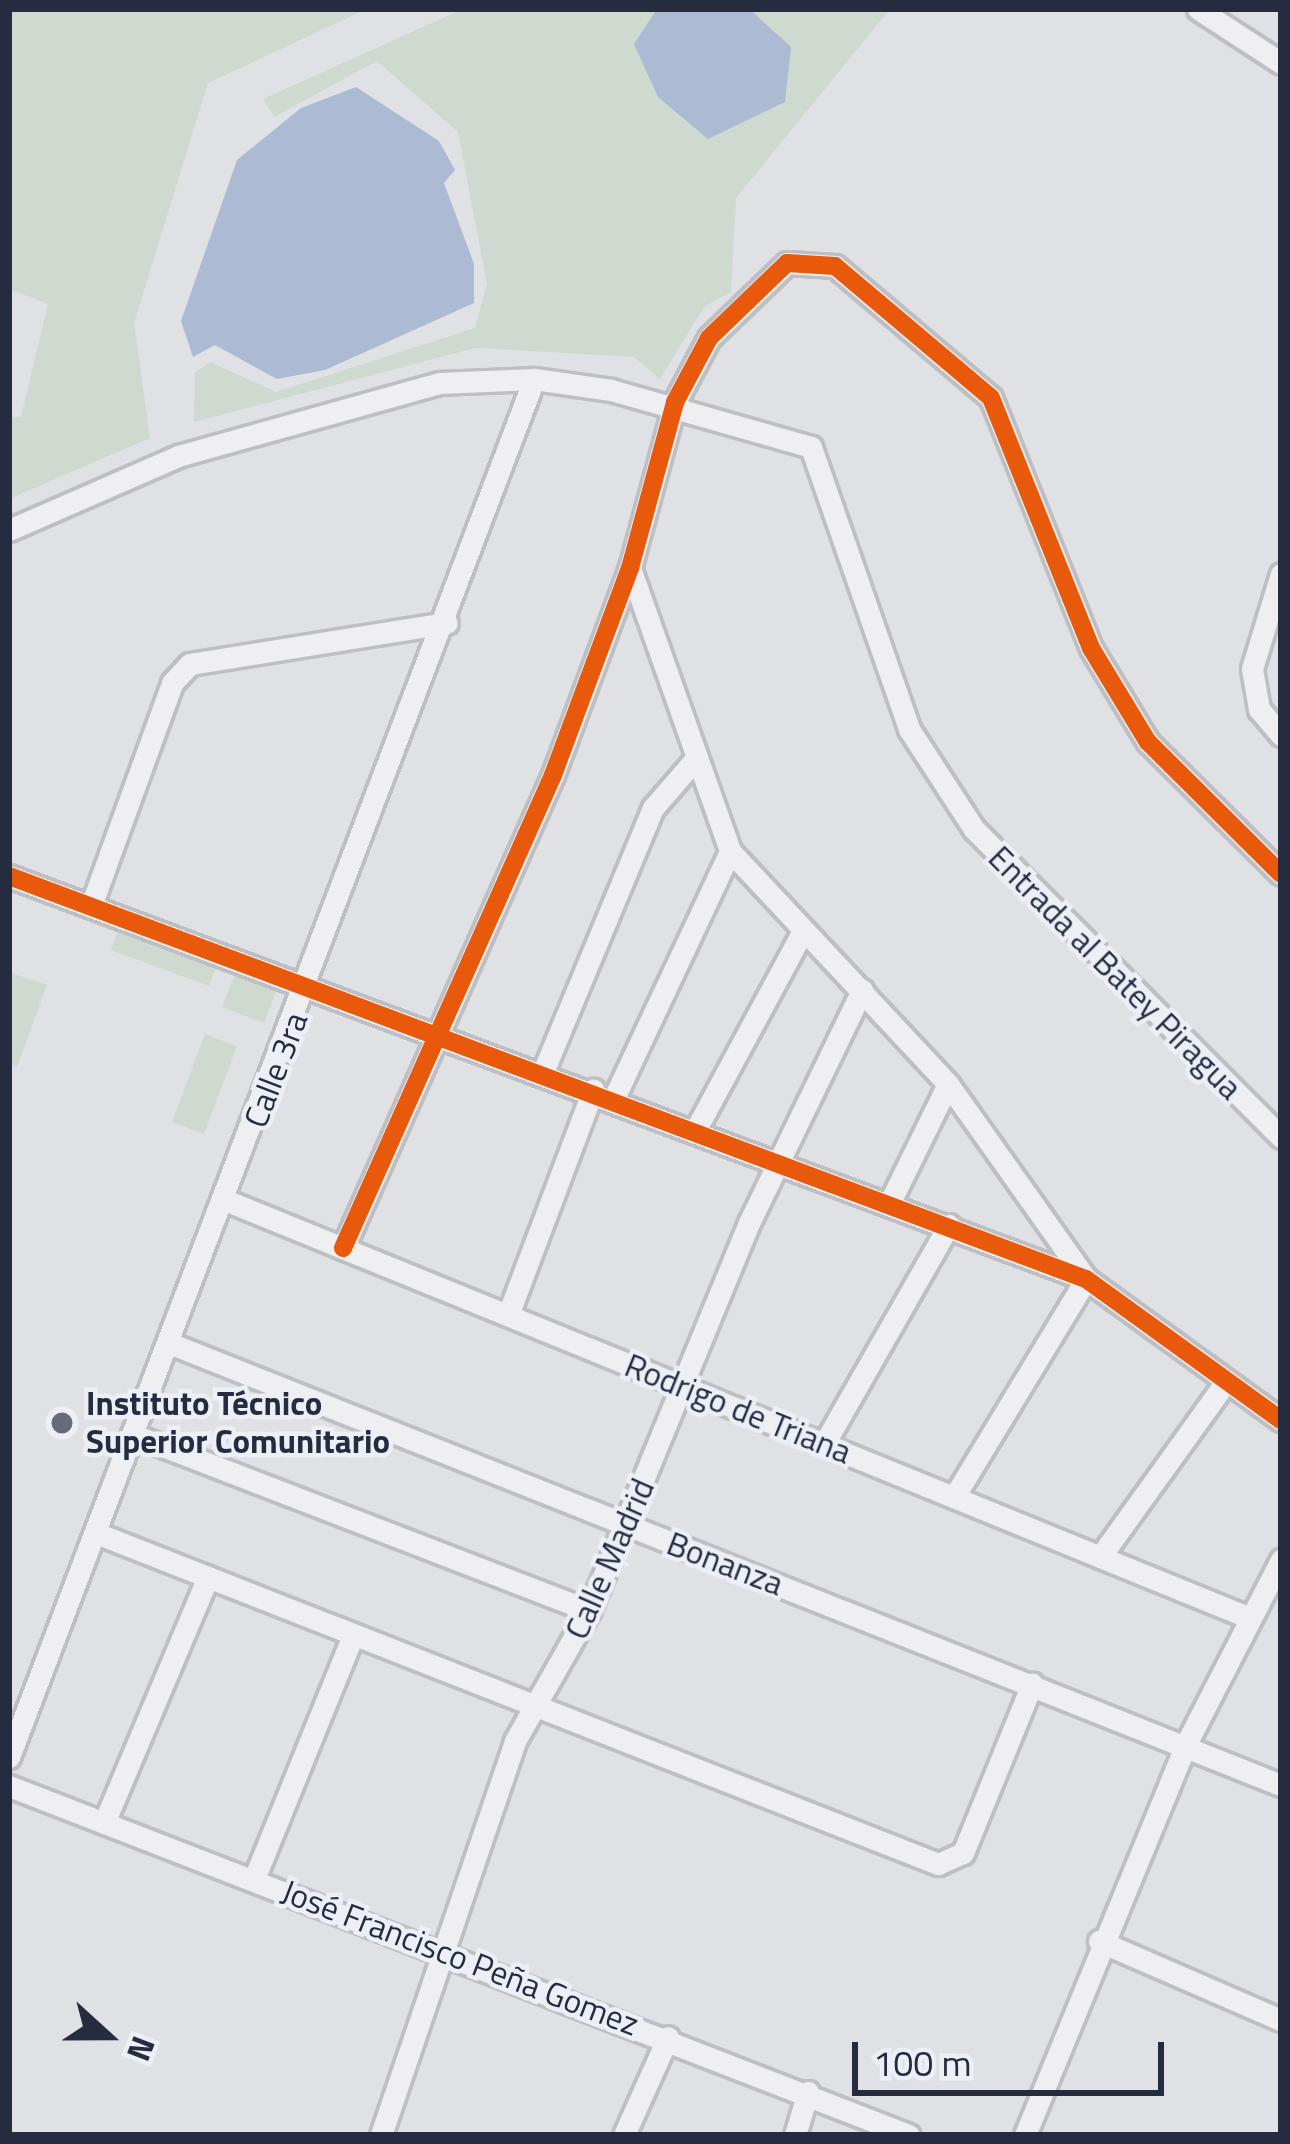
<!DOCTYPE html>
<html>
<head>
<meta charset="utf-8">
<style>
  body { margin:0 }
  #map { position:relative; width:1290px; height:2144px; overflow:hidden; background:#e0e1e5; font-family:"Titillium Web",sans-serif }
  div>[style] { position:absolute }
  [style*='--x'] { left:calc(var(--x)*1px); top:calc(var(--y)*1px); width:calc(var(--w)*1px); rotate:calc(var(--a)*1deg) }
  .green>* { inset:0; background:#ced9cf }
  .water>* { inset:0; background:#acbad3 }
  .roads { filter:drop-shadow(3px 0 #bebfc3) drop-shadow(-3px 0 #bebfc3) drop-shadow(0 3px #bebfc3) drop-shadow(0 -3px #bebfc3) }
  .minor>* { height:21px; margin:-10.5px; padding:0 10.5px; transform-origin:10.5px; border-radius:10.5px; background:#efeff2 }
  .cycleway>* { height:18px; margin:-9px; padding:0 9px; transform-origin:9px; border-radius:9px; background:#e8590c }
  .dots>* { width:33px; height:33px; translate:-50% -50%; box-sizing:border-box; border:6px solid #eceff6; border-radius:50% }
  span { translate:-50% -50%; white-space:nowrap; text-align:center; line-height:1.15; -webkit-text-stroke:9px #eceff6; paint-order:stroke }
  .street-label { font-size:33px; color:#252c3f }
  .poi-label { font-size:33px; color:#252c3f; font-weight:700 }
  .left { translate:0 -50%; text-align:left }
  .frame { position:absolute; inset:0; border:12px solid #252c3f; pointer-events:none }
  .north { position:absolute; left:48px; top:1976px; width:120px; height:120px; -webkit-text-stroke:9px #eceff6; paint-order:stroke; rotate:111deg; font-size:33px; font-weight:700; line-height:48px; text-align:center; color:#252c3f }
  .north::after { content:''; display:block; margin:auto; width:42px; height:54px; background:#252c3f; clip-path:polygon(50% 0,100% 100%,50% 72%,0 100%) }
  .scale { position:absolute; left:852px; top:2042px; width:312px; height:54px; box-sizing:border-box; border:6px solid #252c3f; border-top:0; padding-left:15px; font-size:36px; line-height:42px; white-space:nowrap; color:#252c3f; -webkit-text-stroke:9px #eceff6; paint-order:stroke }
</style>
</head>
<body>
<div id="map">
  <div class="green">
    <i style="clip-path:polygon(9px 9px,367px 9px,208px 83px,134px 323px,150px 438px,9px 499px,9px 418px,21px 417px,48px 304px,9px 289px)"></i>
    <i style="clip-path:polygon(463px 9px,890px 9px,736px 198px,731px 292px,704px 307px,660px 379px,634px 357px,475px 348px,194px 422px,195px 372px,210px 362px,276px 392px,475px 328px,487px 284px,458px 132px,377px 61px,274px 117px,263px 99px)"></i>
    <i style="clip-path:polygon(118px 930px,217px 965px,209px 986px,111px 950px)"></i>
    <i style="clip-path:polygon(236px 971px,278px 986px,264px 1023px,222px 1007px)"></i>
    <i style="clip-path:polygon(9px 972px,47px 985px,17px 1067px,9px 1064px)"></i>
    <i style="clip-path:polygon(205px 1034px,237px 1046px,204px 1134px,172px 1122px)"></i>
  </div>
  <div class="water">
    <i style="clip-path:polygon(657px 9px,749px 9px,791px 47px,785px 102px,708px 139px,658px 97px,634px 44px)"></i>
    <i style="clip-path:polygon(356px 87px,439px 141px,455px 170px,444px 183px,474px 264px,474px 303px,325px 370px,277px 379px,215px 345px,193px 357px,181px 321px,237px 160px,301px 108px)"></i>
  </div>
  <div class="roads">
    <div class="minor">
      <i style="--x:1198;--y:9;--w:99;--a:33"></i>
      <i style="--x:9;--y:530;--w:184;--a:-23.6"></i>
      <i style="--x:178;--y:456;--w:271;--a:-15.6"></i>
      <i style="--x:439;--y:383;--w:95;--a:-2.4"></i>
      <i style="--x:534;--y:379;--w:78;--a:8.1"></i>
      <i style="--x:611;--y:390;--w:208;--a:15.9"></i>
      <i style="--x:811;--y:447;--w:299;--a:70.8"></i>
      <i style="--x:909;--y:729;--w:119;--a:57"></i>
      <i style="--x:974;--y:829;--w:435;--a:45.1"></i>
      <i style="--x:630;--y:568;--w:300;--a:70.5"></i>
      <i style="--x:730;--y:851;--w:319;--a:46.9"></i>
      <i style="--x:948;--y:1084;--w:239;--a:54.7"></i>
      <i style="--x:1086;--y:1279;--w:255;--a:121.2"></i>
      <i style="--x:1281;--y:574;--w:99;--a:107"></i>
      <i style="--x:1252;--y:669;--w:41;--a:80.1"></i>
      <i style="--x:1259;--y:709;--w:34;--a:50"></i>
      <i style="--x:9;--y:876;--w:1150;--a:20.52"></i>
      <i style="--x:1086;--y:1279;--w:241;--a:35.9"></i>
      <i style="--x:91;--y:906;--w:237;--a:-70"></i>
      <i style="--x:172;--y:683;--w:26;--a:-47"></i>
      <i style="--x:190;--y:664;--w:260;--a:-9.1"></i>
      <i style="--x:543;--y:1072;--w:286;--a:-67.4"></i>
      <i style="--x:653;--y:808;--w:61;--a:-49"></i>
      <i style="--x:614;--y:1098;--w:273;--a:-64.8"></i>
      <i style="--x:696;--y:1129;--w:223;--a:-61.6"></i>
      <i style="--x:225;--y:1200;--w:1107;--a:22.19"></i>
      <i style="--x:890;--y:1202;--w:131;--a:-63.8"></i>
      <i style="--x:343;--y:1248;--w:518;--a:-66.06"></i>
      <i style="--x:553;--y:775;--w:221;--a:-69.6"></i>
      <i style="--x:630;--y:568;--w:172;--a:-74.8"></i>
      <i style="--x:675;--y:402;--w:72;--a:-62"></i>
      <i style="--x:709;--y:338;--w:108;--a:-43.9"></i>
      <i style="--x:787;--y:263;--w:48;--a:3.6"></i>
      <i style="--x:835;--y:266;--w:204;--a:40.2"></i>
      <i style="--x:991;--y:398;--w:269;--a:68.2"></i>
      <i style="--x:1091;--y:648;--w:110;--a:58.8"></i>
      <i style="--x:1148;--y:742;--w:187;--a:44.8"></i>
      <i style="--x:508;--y:1315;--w:241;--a:-69.3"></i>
      <i style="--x:169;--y:1343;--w:1197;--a:21.68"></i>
      <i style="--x:134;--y:1435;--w:488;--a:21.1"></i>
      <i style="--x:824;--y:1444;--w:252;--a:-60.3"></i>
      <i style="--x:96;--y:1533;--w:905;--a:21.46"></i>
      <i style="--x:938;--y:1864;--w:27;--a:-24"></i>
      <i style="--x:963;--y:1853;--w:183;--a:-67.8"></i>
      <i style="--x:1100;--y:1557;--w:214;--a:-54.3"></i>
      <i style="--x:9;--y:1757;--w:1475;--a:-69.14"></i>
      <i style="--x:9;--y:1786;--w:965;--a:21.2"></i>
      <i style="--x:104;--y:1823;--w:267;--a:-67.1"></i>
      <i style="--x:254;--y:1879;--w:263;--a:-67.9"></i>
      <i style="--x:1099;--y:1941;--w:198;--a:23.5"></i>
      <i style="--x:381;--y:2135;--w:416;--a:-71.2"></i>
      <i style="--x:515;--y:1741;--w:150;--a:-60.4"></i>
      <i style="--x:589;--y:1611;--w:420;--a:-67.6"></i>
      <i style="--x:749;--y:1223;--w:259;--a:-64.1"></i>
      <i style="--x:624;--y:2135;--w:107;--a:-65.8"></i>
      <i style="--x:795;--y:2135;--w:45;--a:-73.2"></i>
      <i style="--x:1025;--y:2135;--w:425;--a:-67.6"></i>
      <i style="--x:1187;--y:1742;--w:205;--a:-62.7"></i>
    </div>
  </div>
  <div class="cycleway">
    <i style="--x:9;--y:876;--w:1150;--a:20.52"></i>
    <i style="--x:1086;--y:1279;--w:241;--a:35.9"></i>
    <i style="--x:343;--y:1248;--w:518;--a:-66.06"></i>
    <i style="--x:553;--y:775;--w:221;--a:-69.6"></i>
    <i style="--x:630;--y:568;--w:172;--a:-74.8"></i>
    <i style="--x:675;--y:402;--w:72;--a:-62"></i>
    <i style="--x:709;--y:338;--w:108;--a:-43.9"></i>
    <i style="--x:787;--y:263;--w:48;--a:3.6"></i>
    <i style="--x:835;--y:266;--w:204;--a:40.2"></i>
    <i style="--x:991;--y:398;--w:269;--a:68.2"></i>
    <i style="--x:1091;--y:648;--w:110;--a:58.8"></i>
    <i style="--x:1148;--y:742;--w:187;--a:44.8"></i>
  </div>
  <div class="dots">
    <i style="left:62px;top:1423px;background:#666b79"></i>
  </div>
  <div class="street-label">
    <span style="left:1115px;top:973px;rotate:45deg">Entrada al Batey Piragua</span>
    <span style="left:276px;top:1070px;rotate:-69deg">Calle 3ra</span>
    <span style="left:738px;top:1409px;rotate:22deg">Rodrigo de Triana</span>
    <span style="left:610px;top:1559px;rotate:-66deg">Calle Madrid</span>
    <span style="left:725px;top:1564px;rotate:21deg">Bonanza</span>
    <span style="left:460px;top:1958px;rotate:21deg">José Francisco Peña Gomez</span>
  </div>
  <div class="poi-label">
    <span class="left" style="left:86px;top:1423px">Instituto Técnico<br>Superior Comunitario</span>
  </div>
  <div class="frame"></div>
  <div class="north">N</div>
  <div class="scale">100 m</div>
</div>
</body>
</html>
